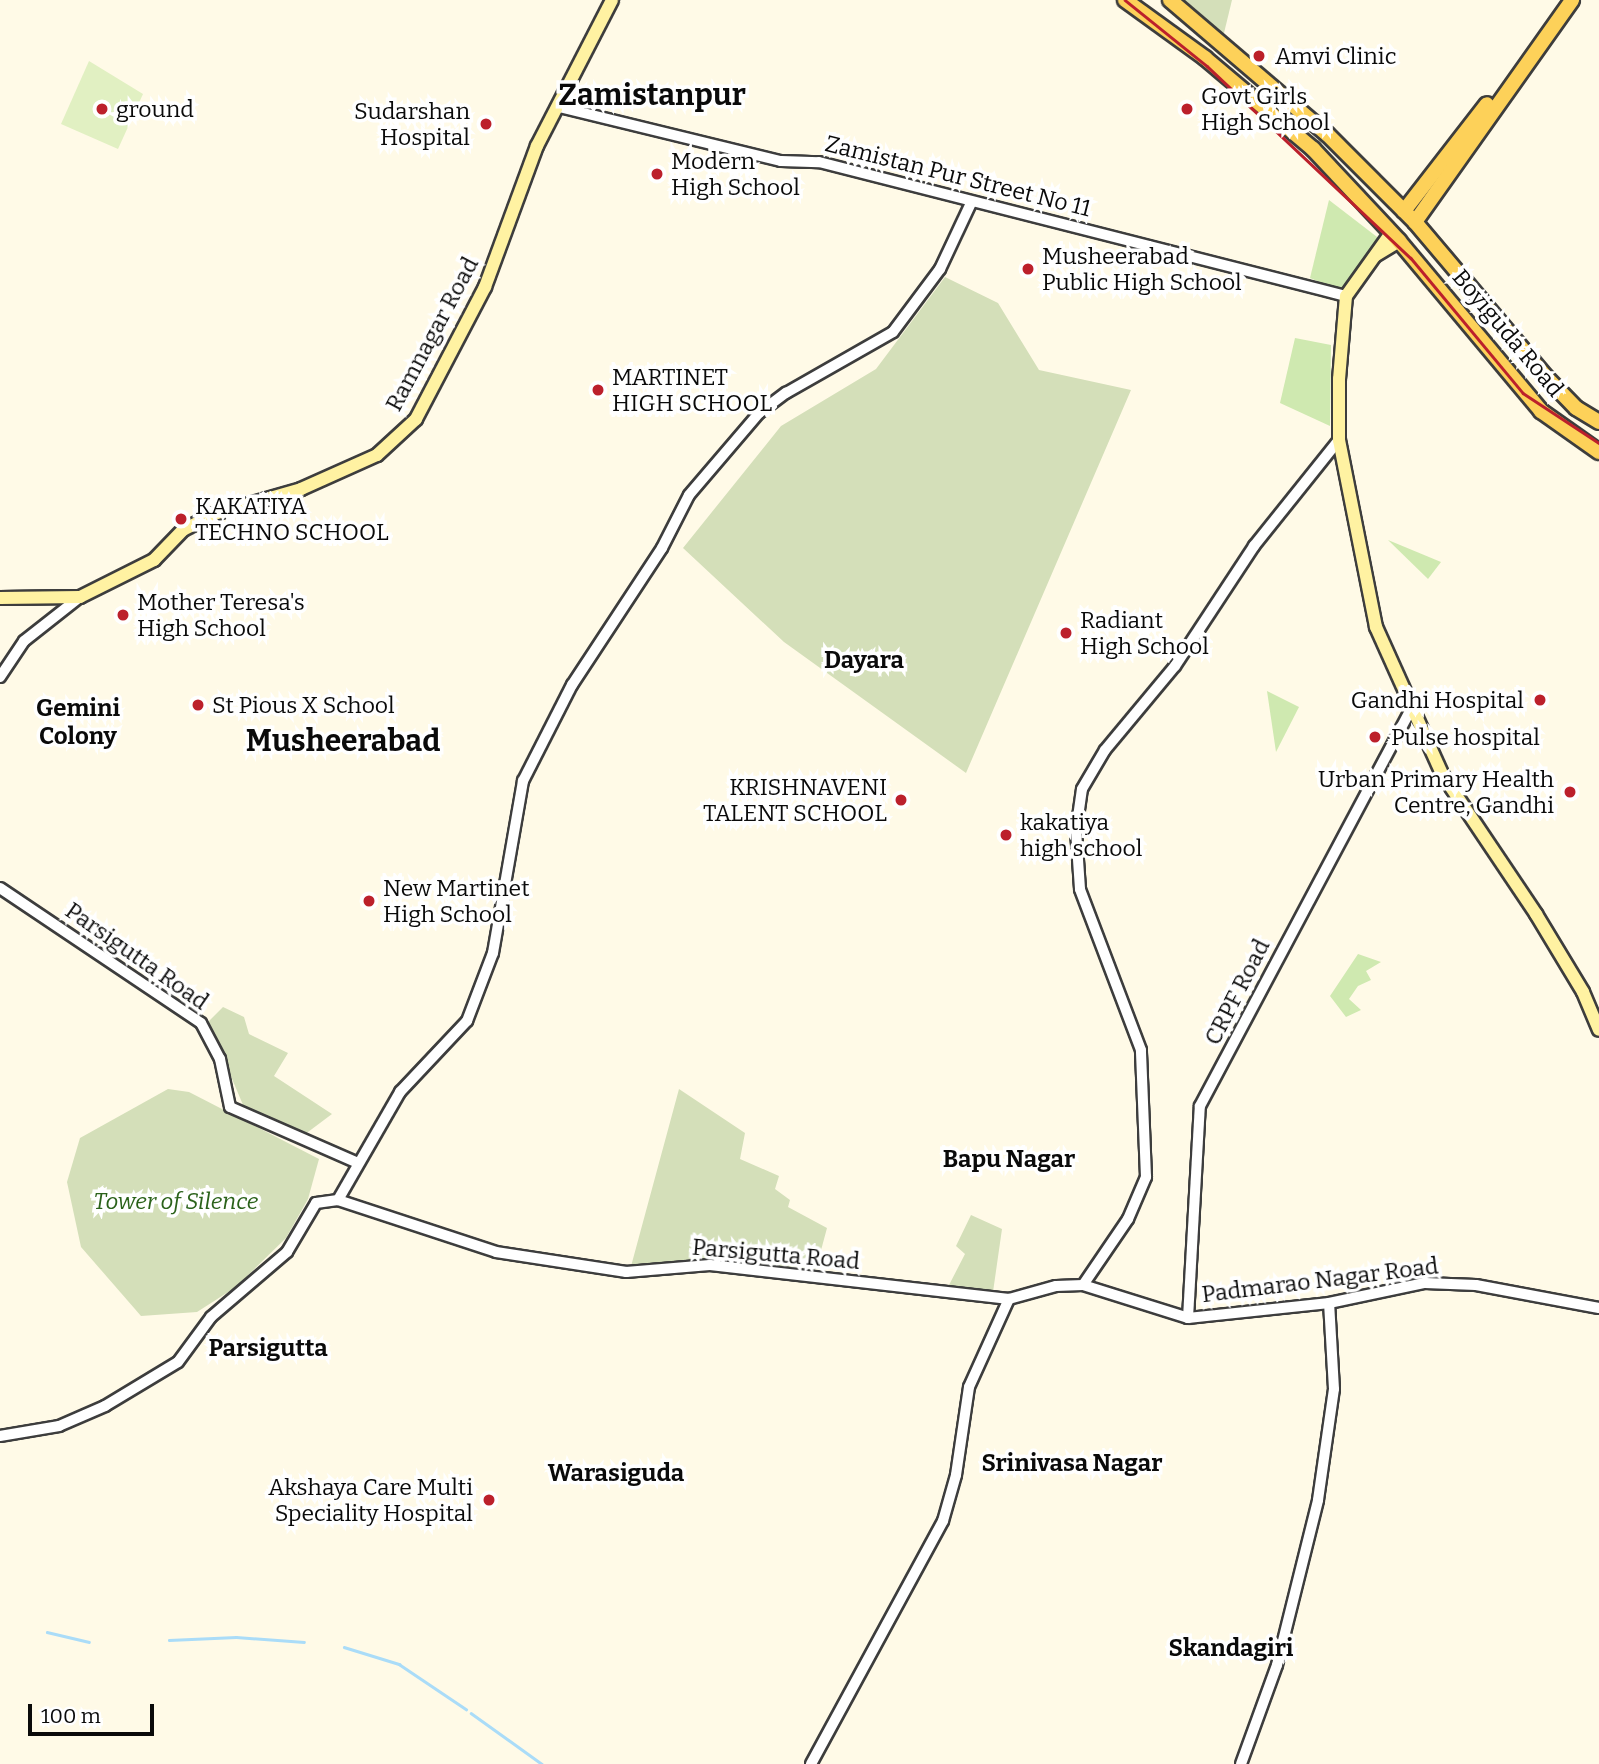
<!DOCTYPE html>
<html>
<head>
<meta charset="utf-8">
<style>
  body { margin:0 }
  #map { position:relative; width:1599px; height:1764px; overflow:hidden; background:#fffae7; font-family:Bitter,serif }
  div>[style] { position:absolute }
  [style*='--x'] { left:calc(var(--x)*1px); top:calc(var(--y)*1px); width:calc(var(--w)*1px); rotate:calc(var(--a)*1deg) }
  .green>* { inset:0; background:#cfe9b0 }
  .cemetery>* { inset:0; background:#d4dfb9 }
  .pitch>* { inset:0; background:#e1f0c2 }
  .stream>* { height:2.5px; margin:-1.25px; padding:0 1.25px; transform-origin:1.25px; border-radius:1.25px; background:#aadcf8 }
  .roads { filter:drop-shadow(2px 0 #3d3d3d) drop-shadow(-2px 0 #3d3d3d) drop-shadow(0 2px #3d3d3d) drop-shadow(0 -2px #3d3d3d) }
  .tertiary>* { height:10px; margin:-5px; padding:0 5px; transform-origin:5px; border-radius:5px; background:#fff }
  .secondary>* { height:12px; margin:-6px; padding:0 6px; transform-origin:6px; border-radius:6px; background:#fff2a2 }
  .primary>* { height:14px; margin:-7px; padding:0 7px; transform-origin:7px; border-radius:7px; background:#fdd159 }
  .rail>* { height:2.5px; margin:-1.25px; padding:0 1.25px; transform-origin:1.25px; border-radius:1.25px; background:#bc202b }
  .dots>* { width:19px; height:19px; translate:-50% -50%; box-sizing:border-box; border:4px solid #fff; border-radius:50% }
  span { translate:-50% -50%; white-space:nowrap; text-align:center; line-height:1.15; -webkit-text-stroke:7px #fff; paint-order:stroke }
  .poi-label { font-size:23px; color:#0a0a0a }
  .left { translate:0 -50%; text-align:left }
  .right { translate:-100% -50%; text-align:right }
  .street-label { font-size:23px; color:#0a0a0a }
  .park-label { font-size:23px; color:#2b621a; font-style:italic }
  .neighbourhood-label { font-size:24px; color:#0a0a0a; font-weight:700 }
  .district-label { font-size:30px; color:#0a0a0a; font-weight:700 }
  .scale { position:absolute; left:28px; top:1704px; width:126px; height:32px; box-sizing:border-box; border:4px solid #0a0a0a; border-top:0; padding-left:9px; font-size:21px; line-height:24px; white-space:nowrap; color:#0a0a0a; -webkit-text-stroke:5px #fff; paint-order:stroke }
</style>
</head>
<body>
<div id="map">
  <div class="green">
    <i style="clip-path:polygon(1329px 200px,1381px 240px,1341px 291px,1310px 278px)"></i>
    <i style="clip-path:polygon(1295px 338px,1331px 345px,1330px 426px,1280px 403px)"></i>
    <i style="clip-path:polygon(1388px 540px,1441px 562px,1428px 579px)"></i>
    <i style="clip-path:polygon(1267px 691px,1299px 707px,1276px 752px)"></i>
    <i style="clip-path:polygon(1358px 954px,1381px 962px,1366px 971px,1371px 980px,1358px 986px,1349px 999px,1361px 1010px,1346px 1017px,1330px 996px)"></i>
  </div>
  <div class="cemetery">
    <i style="clip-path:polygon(1179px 0,1232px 0,1224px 33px,1217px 39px)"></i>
    <i style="clip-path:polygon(945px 277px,998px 303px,1039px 370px,1131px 390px,966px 773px,784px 642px,683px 548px,781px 426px,876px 369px)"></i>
    <i style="clip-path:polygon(223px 1007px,244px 1017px,249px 1034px,288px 1053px,274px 1076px,332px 1114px,304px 1135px,246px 1112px,208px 1022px)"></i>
    <i style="clip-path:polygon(168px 1089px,189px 1092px,319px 1159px,308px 1199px,286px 1238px,236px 1287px,197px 1312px,141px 1316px,81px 1247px,67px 1182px,80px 1138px)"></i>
    <i style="clip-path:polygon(679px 1089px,745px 1133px,740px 1159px,779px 1176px,775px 1189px,790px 1200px,788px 1207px,827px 1228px,816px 1269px,709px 1260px,630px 1270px)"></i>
    <i style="clip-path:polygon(971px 1215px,1002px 1229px,993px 1292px,948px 1287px,965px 1254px,956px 1246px)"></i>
  </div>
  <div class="pitch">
    <i style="clip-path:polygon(89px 61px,143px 94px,118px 149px,61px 124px)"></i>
  </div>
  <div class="stream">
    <i style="--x:47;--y:1632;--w:43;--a:13.4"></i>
    <i style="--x:169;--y:1640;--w:67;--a:-2.6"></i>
    <i style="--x:236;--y:1637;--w:68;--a:4.2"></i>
    <i style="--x:344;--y:1647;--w:58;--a:17.2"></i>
    <i style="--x:399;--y:1664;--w:81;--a:33.9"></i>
    <i style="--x:471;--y:1713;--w:87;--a:35.7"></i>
  </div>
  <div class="roads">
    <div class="tertiary">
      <i style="--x:559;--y:107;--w:228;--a:13.7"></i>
      <i style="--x:781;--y:161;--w:38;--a:2"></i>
      <i style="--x:819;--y:162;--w:544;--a:14.27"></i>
      <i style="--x:0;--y:677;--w:43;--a:-56.3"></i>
      <i style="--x:24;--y:641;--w:71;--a:-38.2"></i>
      <i style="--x:0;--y:888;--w:242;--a:33.9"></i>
      <i style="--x:201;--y:1023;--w:41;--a:62.2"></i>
      <i style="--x:220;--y:1059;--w:49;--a:78.2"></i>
      <i style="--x:230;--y:1107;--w:140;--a:23.6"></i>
      <i style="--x:338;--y:1200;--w:166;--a:18.2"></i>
      <i style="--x:496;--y:1252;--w:132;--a:8.7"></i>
      <i style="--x:626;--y:1272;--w:84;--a:-4.8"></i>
      <i style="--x:710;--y:1265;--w:301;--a:6.5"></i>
      <i style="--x:1009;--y:1299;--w:49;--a:-15.5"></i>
      <i style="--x:1056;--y:1286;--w:27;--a:-2"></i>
      <i style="--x:1083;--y:1285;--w:110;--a:17.4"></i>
      <i style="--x:1188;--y:1318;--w:142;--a:-6.1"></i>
      <i style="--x:1329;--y:1303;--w:98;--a:-11.8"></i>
      <i style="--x:1425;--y:1283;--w:51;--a:2.2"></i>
      <i style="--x:1476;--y:1285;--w:125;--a:10.6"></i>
      <i style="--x:1083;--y:1285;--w:80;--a:-55.7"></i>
      <i style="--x:1128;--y:1219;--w:46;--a:-66.8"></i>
      <i style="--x:1146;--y:1177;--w:127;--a:-92.3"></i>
      <i style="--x:1141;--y:1050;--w:172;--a:-110.8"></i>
      <i style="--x:1080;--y:889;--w:58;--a:-93.9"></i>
      <i style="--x:1076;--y:831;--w:42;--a:-81.9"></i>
      <i style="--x:1082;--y:789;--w:45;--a:-59.5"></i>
      <i style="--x:1105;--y:750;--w:109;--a:-50.2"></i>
      <i style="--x:1175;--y:666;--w:144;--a:-56.6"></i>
      <i style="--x:1254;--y:546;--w:136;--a:-51.3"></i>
      <i style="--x:1188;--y:1318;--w:212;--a:-86.8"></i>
      <i style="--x:1200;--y:1106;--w:449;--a:-62"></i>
      <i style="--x:0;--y:1436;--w:60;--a:-9.6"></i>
      <i style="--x:59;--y:1426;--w:50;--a:-23.5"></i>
      <i style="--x:105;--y:1406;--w:85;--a:-31.1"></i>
      <i style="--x:178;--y:1362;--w:56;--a:-53.7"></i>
      <i style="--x:211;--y:1317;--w:100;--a:-40.5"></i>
      <i style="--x:287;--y:1252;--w:57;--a:-59.4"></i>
      <i style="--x:316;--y:1203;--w:22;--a:-8"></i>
      <i style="--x:338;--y:1200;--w:125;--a:-60.1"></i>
      <i style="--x:400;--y:1092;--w:98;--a:-46.7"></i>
      <i style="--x:467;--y:1021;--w:73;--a:-69.1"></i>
      <i style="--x:493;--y:953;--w:175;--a:-80.1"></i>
      <i style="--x:523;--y:781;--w:108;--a:-63"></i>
      <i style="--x:572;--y:685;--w:164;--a:-56.7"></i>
      <i style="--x:662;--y:548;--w:59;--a:-63"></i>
      <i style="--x:689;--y:495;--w:108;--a:-49.5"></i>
      <i style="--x:759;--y:413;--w:34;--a:-37"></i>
      <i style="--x:786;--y:393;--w:123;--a:-29.7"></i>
      <i style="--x:893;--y:332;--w:79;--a:-53.3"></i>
      <i style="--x:940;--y:269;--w:73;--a:-64.8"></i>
      <i style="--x:811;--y:1764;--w:277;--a:-61.5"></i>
      <i style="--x:943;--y:1521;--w:48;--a:-74.2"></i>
      <i style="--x:956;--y:1475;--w:89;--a:-81.6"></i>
      <i style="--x:969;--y:1387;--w:97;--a:-65.6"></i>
      <i style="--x:1241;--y:1764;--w:105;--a:-70"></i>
      <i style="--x:1277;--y:1665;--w:170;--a:-76"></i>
      <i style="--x:1318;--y:1500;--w:112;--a:-81.8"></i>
      <i style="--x:1334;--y:1389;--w:86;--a:-93.3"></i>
    </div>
    <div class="secondary">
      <i style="--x:1391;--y:233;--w:77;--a:125.5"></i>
      <i style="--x:1346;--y:296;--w:83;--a:94.8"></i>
      <i style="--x:1339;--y:379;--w:61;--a:90"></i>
      <i style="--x:1339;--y:440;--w:191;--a:78.8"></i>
      <i style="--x:1376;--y:627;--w:161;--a:65.8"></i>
      <i style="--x:1442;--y:774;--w:169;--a:56.1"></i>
      <i style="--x:1536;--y:914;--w:91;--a:58.9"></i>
      <i style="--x:1583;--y:992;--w:41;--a:67.2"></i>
      <i style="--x:1376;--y:255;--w:27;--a:-31"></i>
      <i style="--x:0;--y:598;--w:80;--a:-0.7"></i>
      <i style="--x:80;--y:597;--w:83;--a:-26.6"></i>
      <i style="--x:154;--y:560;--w:42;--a:-46"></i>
      <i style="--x:183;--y:530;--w:35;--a:-27"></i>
      <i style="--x:214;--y:514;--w:91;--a:-16"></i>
      <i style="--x:301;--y:489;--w:83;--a:-24.1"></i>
      <i style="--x:377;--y:455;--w:53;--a:-42.7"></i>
      <i style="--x:416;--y:419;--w:149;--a:-62.4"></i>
      <i style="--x:485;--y:287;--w:150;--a:-69.8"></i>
      <i style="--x:537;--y:146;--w:164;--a:-62.8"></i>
    </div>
    <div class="primary">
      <i style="--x:1125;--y:0;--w:99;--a:35.9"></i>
      <i style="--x:1205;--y:58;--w:141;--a:40.1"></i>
      <i style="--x:1313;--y:149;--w:126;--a:46.9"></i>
      <i style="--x:1399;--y:241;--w:222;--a:50.1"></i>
      <i style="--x:1541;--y:411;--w:71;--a:35.3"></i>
      <i style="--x:1170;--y:0;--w:206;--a:40.5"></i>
      <i style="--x:1327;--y:134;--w:124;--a:45"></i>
      <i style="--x:1415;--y:222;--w:203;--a:49.8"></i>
      <i style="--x:1546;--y:377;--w:43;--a:45.9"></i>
      <i style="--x:1576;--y:408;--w:27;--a:31"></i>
      <i style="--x:1404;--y:211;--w:135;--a:-52.2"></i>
      <i style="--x:1415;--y:222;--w:272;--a:-54.7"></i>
    </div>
  </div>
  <div class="rail">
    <i style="--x:1125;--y:0;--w:105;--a:38.8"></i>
    <i style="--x:1207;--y:66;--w:280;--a:43.3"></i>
    <i style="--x:1411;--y:258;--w:175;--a:50.3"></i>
    <i style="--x:1523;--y:393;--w:91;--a:33.3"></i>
  </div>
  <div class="dots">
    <i style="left:1259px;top:56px;background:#bc202b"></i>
    <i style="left:102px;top:109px;background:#bc202b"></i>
    <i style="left:1187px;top:109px;background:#bc202b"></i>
    <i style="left:486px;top:124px;background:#bc202b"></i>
    <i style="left:657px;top:174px;background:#bc202b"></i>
    <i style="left:1028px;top:269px;background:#bc202b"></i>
    <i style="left:598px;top:390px;background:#bc202b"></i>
    <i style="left:181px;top:519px;background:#bc202b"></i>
    <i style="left:123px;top:615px;background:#bc202b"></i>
    <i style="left:1066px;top:633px;background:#bc202b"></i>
    <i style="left:1540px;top:700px;background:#bc202b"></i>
    <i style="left:198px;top:705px;background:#bc202b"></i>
    <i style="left:1375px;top:737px;background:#bc202b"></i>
    <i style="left:1570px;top:792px;background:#bc202b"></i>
    <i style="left:901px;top:800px;background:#bc202b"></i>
    <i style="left:1006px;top:835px;background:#bc202b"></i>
    <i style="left:369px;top:901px;background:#bc202b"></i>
    <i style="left:489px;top:1500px;background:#bc202b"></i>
  </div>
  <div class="poi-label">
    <span class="left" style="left:1275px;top:56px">Amvi Clinic</span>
    <span class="left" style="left:1201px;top:109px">Govt Girls<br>High School</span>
    <span class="left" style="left:116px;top:109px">ground</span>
    <span class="right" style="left:470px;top:124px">Sudarshan<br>Hospital</span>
    <span class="left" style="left:671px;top:174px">Modern<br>High School</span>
    <span class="left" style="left:1042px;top:269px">Musheerabad<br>Public High School</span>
    <span class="left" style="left:612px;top:390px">MARTINET<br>HIGH SCHOOL</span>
    <span class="left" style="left:195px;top:519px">KAKATIYA<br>TECHNO SCHOOL</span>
    <span class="left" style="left:137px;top:615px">Mother Teresa's<br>High School</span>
    <span class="left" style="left:1080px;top:633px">Radiant<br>High School</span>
    <span class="right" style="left:1524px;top:700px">Gandhi Hospital</span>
    <span class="left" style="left:212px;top:705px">St Pious X School</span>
    <span class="left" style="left:1391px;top:737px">Pulse hospital</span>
    <span class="right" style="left:1554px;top:792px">Urban Primary Health<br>Centre, Gandhi</span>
    <span class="right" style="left:887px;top:800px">KRISHNAVENI<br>TALENT SCHOOL</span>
    <span class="left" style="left:1020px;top:835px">kakatiya<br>high school</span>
    <span class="left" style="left:383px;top:901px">New Martinet<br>High School</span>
    <span class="right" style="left:473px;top:1500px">Akshaya Care Multi<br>Speciality Hospital</span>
  </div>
  <div class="street-label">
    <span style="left:958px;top:176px;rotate:14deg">Zamistan Pur Street No 11</span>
    <span style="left:1508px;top:333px;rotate:50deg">Boyiguda Road</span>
    <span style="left:432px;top:334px;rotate:-62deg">Ramnagar Road</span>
    <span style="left:137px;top:956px;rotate:35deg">Parsigutta Road</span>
    <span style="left:1237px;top:992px;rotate:-63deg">CRPF Road</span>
    <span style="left:776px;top:1254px;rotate:5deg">Parsigutta Road</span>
    <span style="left:1320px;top:1280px;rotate:-7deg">Padmarao Nagar Road</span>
  </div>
  <div class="park-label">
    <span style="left:176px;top:1201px">Tower of Silence</span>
  </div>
  <div class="neighbourhood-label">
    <span style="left:864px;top:661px">Dayara</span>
    <span style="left:78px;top:723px">Gemini<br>Colony</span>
    <span style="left:1009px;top:1160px">Bapu Nagar</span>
    <span style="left:268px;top:1349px">Parsigutta</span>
    <span style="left:1072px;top:1464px">Srinivasa Nagar</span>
    <span style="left:616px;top:1474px">Warasiguda</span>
    <span style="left:1231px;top:1649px">Skandagiri</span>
  </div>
  <div class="district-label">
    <span style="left:652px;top:95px">Zamistanpur</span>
    <span style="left:343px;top:741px">Musheerabad</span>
  </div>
  <div class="scale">100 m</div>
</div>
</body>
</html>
